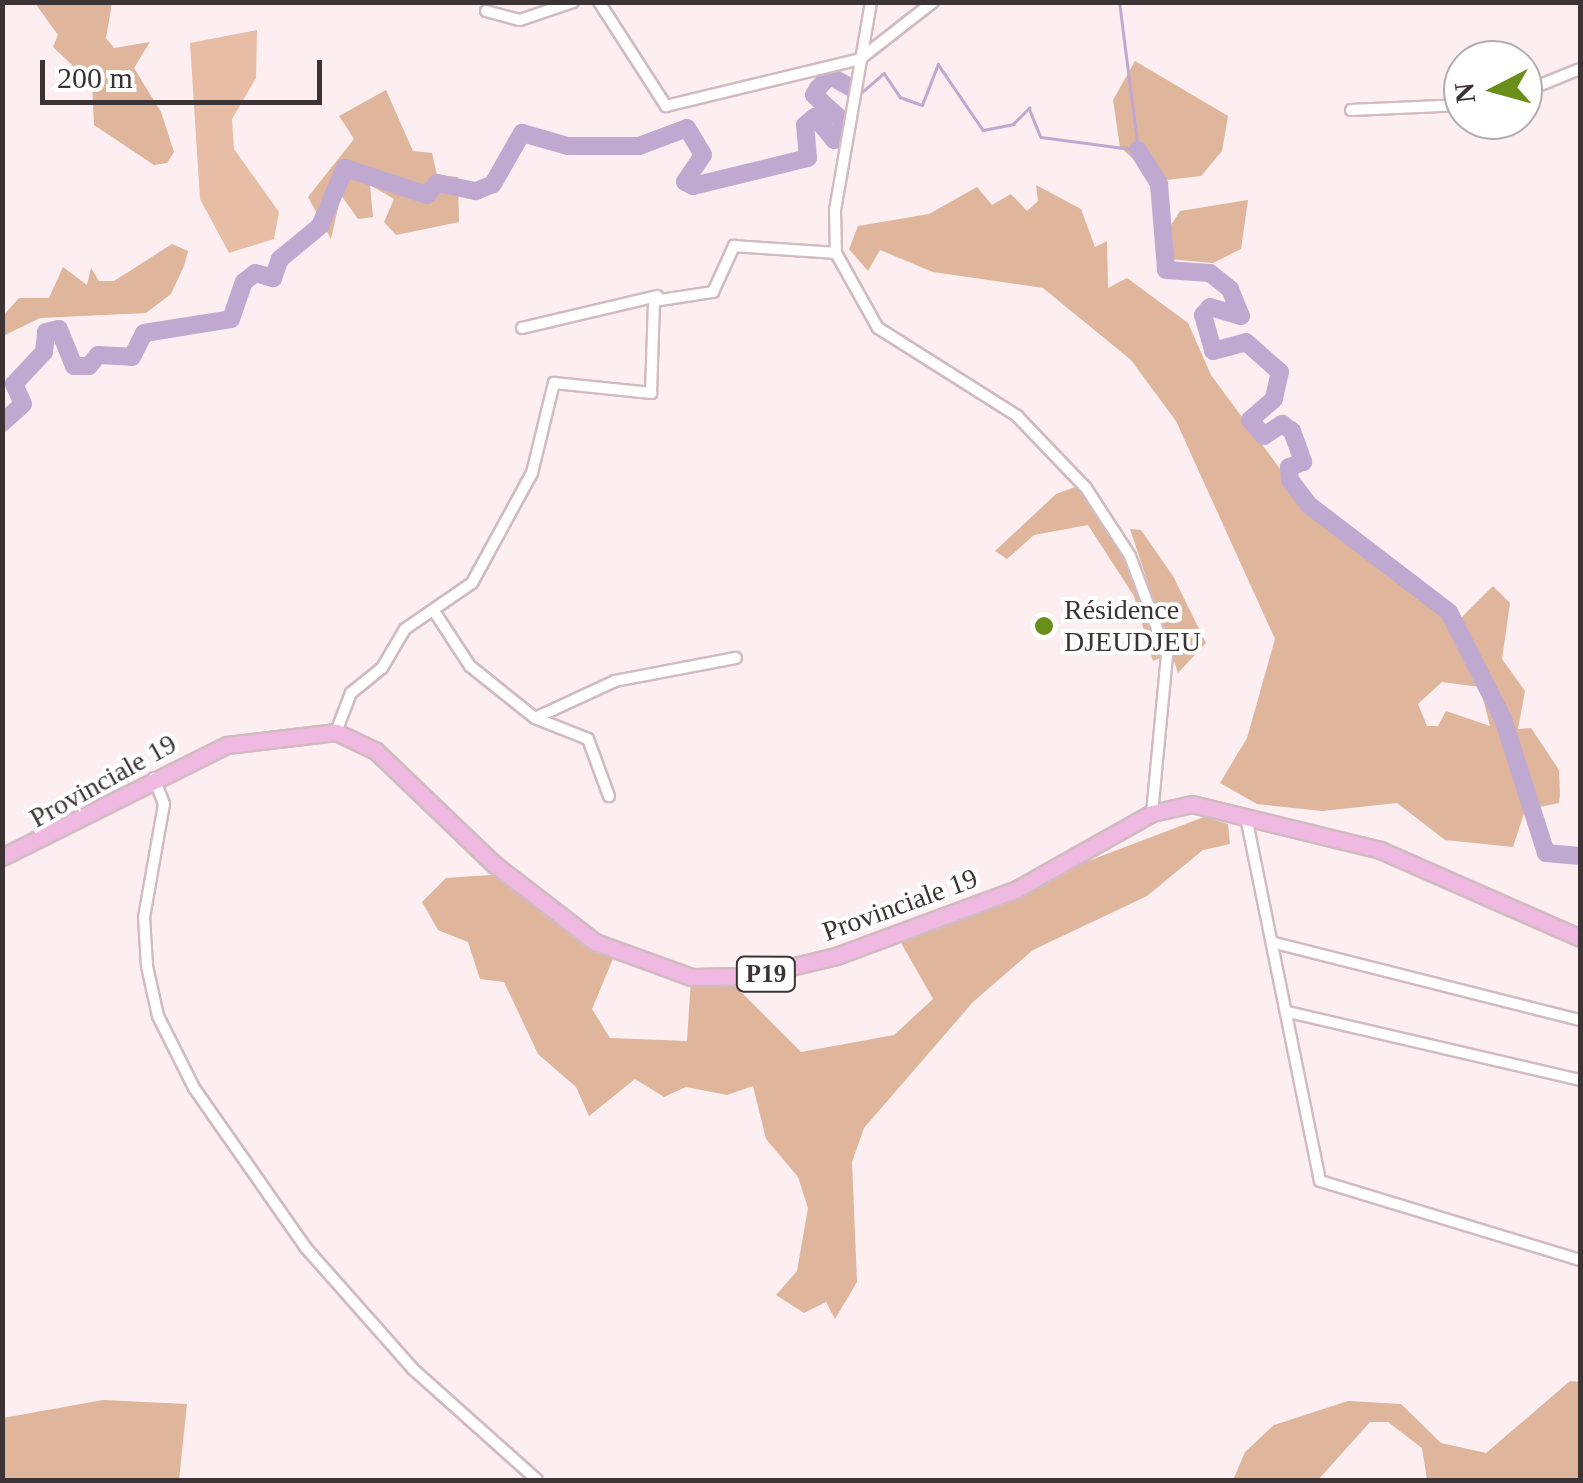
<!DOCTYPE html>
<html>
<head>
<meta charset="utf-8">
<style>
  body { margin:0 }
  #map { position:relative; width:1583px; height:1483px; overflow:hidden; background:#fceef1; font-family:Georgia,serif }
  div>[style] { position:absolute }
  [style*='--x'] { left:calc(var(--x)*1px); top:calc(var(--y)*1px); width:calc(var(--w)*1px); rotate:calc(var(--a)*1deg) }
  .green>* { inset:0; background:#e7bda5 }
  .forest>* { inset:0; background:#dfb59c }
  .stream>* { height:2.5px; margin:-1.25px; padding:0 1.25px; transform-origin:1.25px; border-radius:1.25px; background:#c0a9d0 }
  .river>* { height:18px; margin:-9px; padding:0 9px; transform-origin:9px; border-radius:9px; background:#c0a9d0 }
  .roads { filter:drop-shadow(2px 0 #d1bbc0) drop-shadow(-2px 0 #d1bbc0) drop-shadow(0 2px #d1bbc0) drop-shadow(0 -2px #d1bbc0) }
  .minor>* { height:10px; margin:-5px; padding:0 5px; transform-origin:5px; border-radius:5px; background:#fff }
  .primary>* { height:15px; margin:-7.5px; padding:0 7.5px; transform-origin:7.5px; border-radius:7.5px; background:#efb9e2 }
  .dots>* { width:28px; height:28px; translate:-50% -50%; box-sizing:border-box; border:5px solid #fff; border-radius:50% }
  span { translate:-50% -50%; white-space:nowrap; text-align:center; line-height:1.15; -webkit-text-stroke:8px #fff; paint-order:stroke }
  .shield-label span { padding:2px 8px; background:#fff; border:2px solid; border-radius:8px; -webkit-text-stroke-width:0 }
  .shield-label { font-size:25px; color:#3c3335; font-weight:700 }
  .poi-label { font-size:28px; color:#3c3335 }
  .left { translate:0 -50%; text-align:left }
  .street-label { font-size:28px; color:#3c3335 }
  .frame { position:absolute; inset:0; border:5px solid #3c3335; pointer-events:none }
  .north { position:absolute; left:1443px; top:40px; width:100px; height:100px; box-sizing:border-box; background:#fff; border:2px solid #b1adae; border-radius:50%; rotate:264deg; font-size:28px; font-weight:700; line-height:40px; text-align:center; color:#3c3335 }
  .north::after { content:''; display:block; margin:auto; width:35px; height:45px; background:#698e19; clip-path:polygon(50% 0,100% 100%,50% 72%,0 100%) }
  .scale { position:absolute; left:40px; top:60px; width:282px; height:45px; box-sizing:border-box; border:5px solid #3c3335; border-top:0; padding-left:12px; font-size:30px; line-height:35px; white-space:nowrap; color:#3c3335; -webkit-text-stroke:8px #fff; paint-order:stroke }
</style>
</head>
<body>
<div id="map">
  <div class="green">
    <i style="clip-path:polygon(257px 30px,256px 78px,232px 119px,234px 149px,279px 212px,274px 239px,229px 253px,200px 199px,190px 43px)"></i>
  </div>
  <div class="forest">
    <i style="clip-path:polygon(35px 3px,112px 3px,106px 38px,114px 48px,150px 42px,134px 68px,161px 112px,174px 152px,167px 163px,154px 165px,94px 125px,92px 84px,53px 47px,58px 35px)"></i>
    <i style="clip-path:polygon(1135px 61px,1228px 116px,1222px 151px,1201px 176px,1158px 181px,1120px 147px,1113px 100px)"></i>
    <i style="clip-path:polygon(386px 90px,413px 151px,432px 153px,437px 175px,458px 177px,459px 222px,396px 235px,384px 222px,394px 199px,370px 185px,373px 217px,358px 219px,341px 195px,331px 239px,308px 197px,354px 139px,339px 116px)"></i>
    <i style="clip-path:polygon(evenodd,1036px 185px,1081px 209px,1095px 247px,1107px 241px,1108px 288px,1127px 278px,1188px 323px,1211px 375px,1319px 522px,1447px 616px,1462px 617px,1493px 586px,1510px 603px,1502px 659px,1525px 691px,1518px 729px,1531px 728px,1559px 770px,1560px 795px,1559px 803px,1525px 810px,1513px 847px,1445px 840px,1397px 803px,1322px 811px,1257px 804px,1220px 783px,1247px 738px,1275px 639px,1176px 421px,1131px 360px,1043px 288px,933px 272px,880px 250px,868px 271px,849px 249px,858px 226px,929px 214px,977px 187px,992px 205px,1011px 194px,1027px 211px,1038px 201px,1036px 185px,1442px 682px,1480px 687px,1490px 726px,1446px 711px,1438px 726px,1427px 726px,1418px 704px,1442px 682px)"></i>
    <i style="clip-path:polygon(1248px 200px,1241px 249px,1213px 263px,1168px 259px,1166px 233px,1180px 211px)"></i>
    <i style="clip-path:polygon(172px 244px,188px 251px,184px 266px,171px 294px,146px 313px,40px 318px,3px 336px,3px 316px,19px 298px,49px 298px,63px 267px,87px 285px,91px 268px,99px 281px,114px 281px)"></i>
    <i style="clip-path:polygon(1078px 486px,1135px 572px,1160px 658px,1153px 661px,1134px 596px,1088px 525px,1034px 535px,1007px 559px,995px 551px,1056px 494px)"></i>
    <i style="clip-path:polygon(1130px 529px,1141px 530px,1173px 576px,1206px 643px,1178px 673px)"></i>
    <i style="clip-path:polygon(1204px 817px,1228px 824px,1230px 844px,1203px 850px,1147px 896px,1033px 950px,973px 1002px,864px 1128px,852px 1162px,857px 1282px,835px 1319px,826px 1302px,804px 1313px,776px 1295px,797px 1271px,808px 1208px,798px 1177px,766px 1139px,753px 1086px,727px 1095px,686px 1087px,664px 1097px,635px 1079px,589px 1116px,576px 1087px,538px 1054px,504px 982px,480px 979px,468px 942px,438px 930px,422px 902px,446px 878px,505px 874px,615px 954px,592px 1009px,610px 1038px,687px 1041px,691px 979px,728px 979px,801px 1052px,894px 1035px,933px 999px,896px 934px)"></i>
    <i style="clip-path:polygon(1570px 1381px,1580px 1382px,1580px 1480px,1427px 1480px,1422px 1448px,1388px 1422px,1370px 1422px,1318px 1480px,1233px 1480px,1245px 1452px,1274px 1425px,1348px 1401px,1401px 1404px,1441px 1443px,1486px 1453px)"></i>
    <i style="clip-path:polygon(103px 1400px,187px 1404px,179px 1480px,3px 1480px,3px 1418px)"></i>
  </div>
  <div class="stream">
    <i style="--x:861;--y:93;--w:30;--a:-41"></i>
    <i style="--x:884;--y:73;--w:29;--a:56"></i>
    <i style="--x:900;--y:97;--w:23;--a:20"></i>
    <i style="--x:922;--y:105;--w:44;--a:-68.7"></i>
    <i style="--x:938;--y:64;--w:80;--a:55.7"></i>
    <i style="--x:983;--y:130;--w:31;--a:-11"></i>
    <i style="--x:1013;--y:124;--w:23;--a:-45"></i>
    <i style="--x:1029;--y:108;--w:31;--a:68"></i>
    <i style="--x:1041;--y:137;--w:98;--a:7.6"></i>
    <i style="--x:1138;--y:150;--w:149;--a:-97.3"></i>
  </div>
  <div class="river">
    <i style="--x:1138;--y:150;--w:40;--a:58"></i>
    <i style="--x:1159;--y:184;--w:86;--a:85.3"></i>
    <i style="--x:1166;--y:270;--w:44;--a:3.9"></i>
    <i style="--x:1210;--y:273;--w:26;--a:39"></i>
    <i style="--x:1230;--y:289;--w:29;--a:68"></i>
    <i style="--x:1241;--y:316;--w:32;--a:-164"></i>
    <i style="--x:1210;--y:307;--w:11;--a:131"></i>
    <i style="--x:1203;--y:315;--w:37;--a:74"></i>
    <i style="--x:1213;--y:351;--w:34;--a:-15"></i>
    <i style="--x:1246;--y:342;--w:45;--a:41.4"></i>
    <i style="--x:1280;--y:372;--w:28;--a:103"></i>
    <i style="--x:1274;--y:399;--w:32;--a:139"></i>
    <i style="--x:1250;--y:420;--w:21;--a:49"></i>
    <i style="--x:1264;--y:436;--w:22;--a:-34"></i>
    <i style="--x:1282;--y:424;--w:12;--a:35"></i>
    <i style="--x:1292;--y:431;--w:33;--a:70"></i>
    <i style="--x:1303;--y:462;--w:15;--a:160"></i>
    <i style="--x:1289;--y:467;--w:13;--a:86"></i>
    <i style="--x:1290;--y:480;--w:31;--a:53"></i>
    <i style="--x:1309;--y:505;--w:176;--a:37.4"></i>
    <i style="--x:1449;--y:612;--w:120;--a:63.2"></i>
    <i style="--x:1503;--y:719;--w:141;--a:72.2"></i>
    <i style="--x:1546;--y:853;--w:34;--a:5"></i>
    <i style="--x:2;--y:423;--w:28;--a:-42"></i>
    <i style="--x:23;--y:404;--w:22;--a:-114"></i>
    <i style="--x:14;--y:384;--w:44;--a:-46.8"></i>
    <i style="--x:44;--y:352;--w:20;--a:-84"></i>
    <i style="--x:46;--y:332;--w:13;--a:-13"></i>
    <i style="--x:59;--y:329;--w:40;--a:68"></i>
    <i style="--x:74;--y:366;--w:15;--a:0"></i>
    <i style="--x:89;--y:366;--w:14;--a:-51"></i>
    <i style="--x:98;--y:355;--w:34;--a:3"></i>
    <i style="--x:132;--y:357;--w:27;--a:-63"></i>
    <i style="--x:144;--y:333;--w:88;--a:-9.1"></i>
    <i style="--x:231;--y:319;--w:39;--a:-71"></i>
    <i style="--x:244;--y:282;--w:14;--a:-39"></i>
    <i style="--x:255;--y:273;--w:19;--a:16"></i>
    <i style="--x:273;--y:278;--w:20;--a:-70"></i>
    <i style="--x:280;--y:259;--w:52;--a:-39.5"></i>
    <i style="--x:320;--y:226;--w:63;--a:-66.7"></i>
    <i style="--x:345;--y:168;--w:86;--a:18.2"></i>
    <i style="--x:427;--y:195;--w:16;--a:-50"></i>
    <i style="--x:437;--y:183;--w:40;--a:12"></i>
    <i style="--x:476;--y:191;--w:18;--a:-22"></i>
    <i style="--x:493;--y:184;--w:59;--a:-60.4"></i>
    <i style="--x:522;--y:133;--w:48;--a:15.8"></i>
    <i style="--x:568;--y:146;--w:71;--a:0"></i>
    <i style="--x:639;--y:146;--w:51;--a:-20.6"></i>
    <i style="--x:687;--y:128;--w:31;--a:59"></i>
    <i style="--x:703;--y:155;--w:32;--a:124"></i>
    <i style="--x:685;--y:182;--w:9;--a:27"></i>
    <i style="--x:693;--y:186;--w:118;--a:-13.7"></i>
    <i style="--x:808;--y:158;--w:33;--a:-95"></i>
    <i style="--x:805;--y:125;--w:13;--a:-39"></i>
    <i style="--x:815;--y:117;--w:30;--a:50"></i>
    <i style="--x:834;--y:140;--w:20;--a:-53"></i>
    <i style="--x:846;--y:124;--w:43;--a:-137.8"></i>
    <i style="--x:814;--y:95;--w:8;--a:-60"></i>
    <i style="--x:818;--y:88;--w:17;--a:-45"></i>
    <i style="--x:830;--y:76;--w:23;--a:29"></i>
  </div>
  <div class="roads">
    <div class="minor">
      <i style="--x:599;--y:2;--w:124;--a:57.2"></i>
      <i style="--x:666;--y:106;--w:200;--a:-13.6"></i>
      <i style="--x:860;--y:59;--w:93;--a:-38"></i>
      <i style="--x:871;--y:2;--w:211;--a:99.8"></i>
      <i style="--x:835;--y:210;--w:43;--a:88.7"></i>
      <i style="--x:836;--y:253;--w:86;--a:60.8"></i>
      <i style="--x:878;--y:328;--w:165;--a:32.3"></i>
      <i style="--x:1017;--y:416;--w:100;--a:46.2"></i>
      <i style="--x:1086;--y:488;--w:81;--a:57.1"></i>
      <i style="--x:1130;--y:556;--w:106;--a:69.5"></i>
      <i style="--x:1167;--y:655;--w:159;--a:95.4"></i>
      <i style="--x:486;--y:11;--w:35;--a:15"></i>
      <i style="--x:520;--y:20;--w:56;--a:-18.8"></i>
      <i style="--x:1523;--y:92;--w:61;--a:-22"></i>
      <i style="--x:1351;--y:110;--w:112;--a:-2.6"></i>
      <i style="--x:522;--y:328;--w:139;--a:-13.3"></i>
      <i style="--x:434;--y:611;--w:66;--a:56.8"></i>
      <i style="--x:470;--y:666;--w:83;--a:38.7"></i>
      <i style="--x:535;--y:718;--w:57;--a:21.6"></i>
      <i style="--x:588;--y:739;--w:61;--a:69.8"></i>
      <i style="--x:535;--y:718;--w:88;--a:-24.8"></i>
      <i style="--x:615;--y:681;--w:123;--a:-10.8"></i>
      <i style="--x:336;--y:732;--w:42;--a:-69"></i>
      <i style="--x:351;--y:693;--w:40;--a:-39"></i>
      <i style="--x:382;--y:668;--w:45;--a:-59.5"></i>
      <i style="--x:405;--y:629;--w:81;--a:-34.5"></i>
      <i style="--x:472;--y:583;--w:125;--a:-61.4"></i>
      <i style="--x:532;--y:473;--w:93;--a:-76.3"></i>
      <i style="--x:554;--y:383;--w:98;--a:5.9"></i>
      <i style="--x:651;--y:393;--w:92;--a:-88.1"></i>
      <i style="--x:654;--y:301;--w:60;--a:-8.7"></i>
      <i style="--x:713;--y:292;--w:51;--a:-65.5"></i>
      <i style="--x:734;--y:246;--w:102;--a:3.9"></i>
      <i style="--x:154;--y:778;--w:28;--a:69"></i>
      <i style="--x:164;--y:804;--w:115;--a:100"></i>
      <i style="--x:144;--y:917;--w:49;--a:86.5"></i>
      <i style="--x:147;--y:966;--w:51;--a:77.6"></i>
      <i style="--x:158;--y:1016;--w:80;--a:63.4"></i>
      <i style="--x:194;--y:1088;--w:195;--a:55"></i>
      <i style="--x:306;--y:1248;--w:162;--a:48.5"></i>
      <i style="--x:413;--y:1369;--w:166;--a:41.8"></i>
      <i style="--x:1246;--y:817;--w:371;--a:78.5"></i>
      <i style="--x:1320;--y:1181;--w:272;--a:16.9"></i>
      <i style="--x:1275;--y:943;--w:315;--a:14.2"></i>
      <i style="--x:1288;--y:1012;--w:300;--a:13.1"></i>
    </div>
    <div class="primary">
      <i style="--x:2;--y:857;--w:251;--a:-26.5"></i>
      <i style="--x:227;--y:745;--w:110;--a:-6.8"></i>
      <i style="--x:336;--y:732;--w:44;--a:25.4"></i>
      <i style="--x:376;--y:751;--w:163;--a:43.8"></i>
      <i style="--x:494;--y:864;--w:128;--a:37.7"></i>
      <i style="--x:595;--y:942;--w:102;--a:20"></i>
      <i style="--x:691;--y:977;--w:62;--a:-0.9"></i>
      <i style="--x:753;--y:976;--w:85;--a:-13.5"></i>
      <i style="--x:836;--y:956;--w:193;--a:-20.3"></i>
      <i style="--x:1017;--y:889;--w:155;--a:-29.4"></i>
      <i style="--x:1152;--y:813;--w:41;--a:-12.7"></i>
      <i style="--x:1192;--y:804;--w:194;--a:13.7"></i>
      <i style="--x:1380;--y:850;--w:219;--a:23.7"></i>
    </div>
  </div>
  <div class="dots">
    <i style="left:1044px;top:626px;background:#698e19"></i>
  </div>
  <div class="shield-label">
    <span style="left:766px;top:974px">P19</span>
  </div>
  <div class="poi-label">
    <span class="left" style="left:1064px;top:626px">Résidence<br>DJEUDJEU</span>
  </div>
  <div class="street-label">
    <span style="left:103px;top:781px;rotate:-29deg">Provinciale 19</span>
    <span style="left:900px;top:905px;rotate:-20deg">Provinciale 19</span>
  </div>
  <div class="frame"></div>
  <div class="north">N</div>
  <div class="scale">200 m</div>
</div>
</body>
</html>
